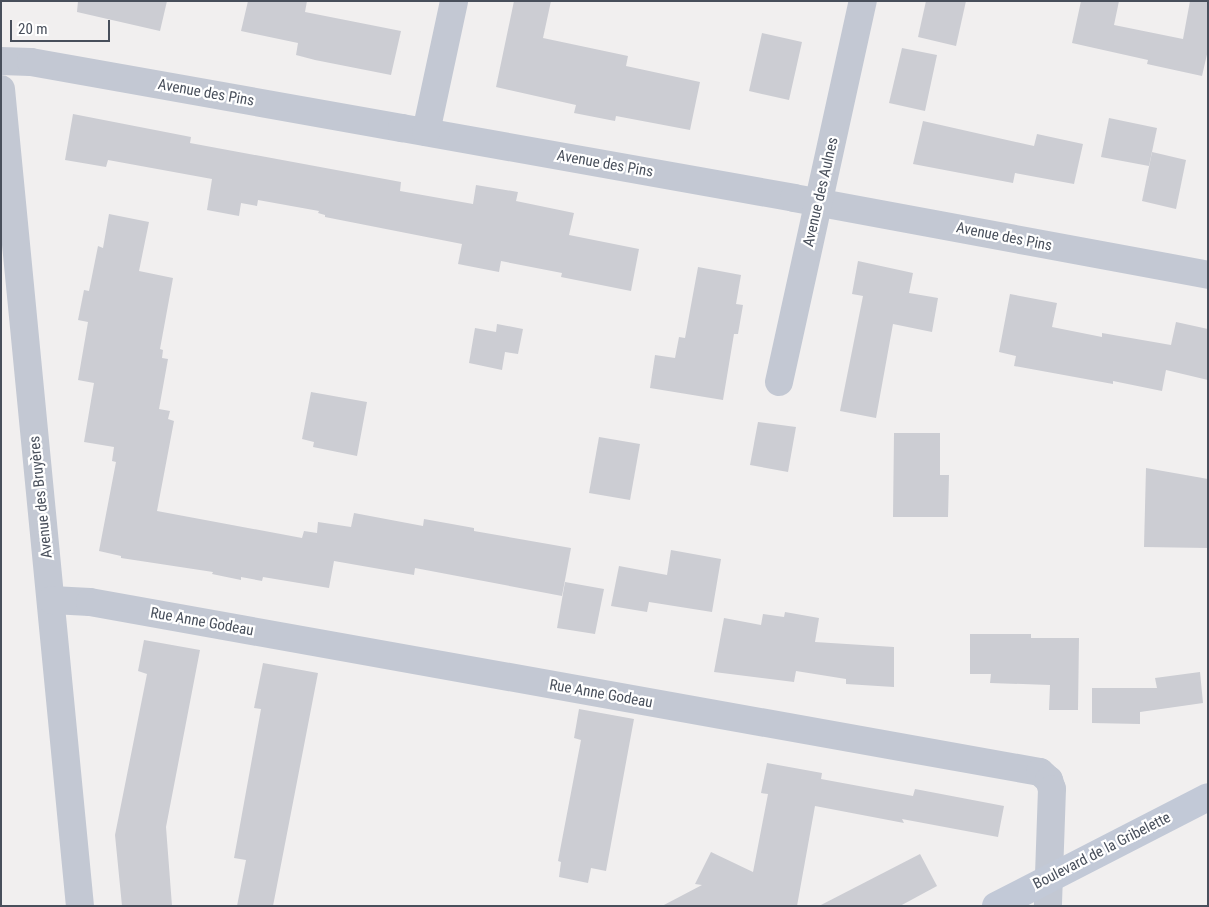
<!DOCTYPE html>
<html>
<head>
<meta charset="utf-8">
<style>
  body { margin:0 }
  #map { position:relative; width:1209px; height:907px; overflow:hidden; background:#f1efef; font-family:"Roboto Condensed",sans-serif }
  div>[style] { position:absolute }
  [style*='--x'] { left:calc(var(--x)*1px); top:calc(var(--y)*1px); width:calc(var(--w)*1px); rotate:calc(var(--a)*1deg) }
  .building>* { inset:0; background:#cccdd3 }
  .minor>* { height:28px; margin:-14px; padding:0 14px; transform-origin:14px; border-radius:14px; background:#c3c8d3 }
  .secondary>* { height:28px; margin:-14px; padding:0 14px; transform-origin:14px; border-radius:14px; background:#c2c9d7 }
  span { translate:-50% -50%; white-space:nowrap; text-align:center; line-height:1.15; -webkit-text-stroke:4.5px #fff; paint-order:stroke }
  .street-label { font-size:15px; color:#484f5b }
  .frame { position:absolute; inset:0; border:2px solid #484f5b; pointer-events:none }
  .scale { position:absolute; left:10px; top:20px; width:100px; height:22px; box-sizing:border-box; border:2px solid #484f5b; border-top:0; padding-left:6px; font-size:15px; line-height:18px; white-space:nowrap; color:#484f5b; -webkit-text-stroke:4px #fff; paint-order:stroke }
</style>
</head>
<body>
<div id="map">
  <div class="building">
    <i style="clip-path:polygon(78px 1px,167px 1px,160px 31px,77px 12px)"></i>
    <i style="clip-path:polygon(248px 1px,307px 1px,305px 12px,401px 31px,391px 75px,315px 60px,296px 55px,298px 43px,241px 31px)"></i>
    <i style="clip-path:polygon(514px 1px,551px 1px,543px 38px,628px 56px,626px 66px,700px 82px,690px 130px,616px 116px,615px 121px,574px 113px,576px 105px,496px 87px)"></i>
    <i style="clip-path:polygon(926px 1px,966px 1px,956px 46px,918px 37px)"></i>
    <i style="clip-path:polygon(1081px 1px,1119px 1px,1114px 25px,1183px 39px,1190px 1px,1208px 1px,1208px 50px,1202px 76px,1147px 64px,1148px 60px,1072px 43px)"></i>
    <i style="clip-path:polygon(762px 33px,802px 42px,789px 100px,749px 91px)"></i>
    <i style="clip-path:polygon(902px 48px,937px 55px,925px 111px,889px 103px)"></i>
    <i style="clip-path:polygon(73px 114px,191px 137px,190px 143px,401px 182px,400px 191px,473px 204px,476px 185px,518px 192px,516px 201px,574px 213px,569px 235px,639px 249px,631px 291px,561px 277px,562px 273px,501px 261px,499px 272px,458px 264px,462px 244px,325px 217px,325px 215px,318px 213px,319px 211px,258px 200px,257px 206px,241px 203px,239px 216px,207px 210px,212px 179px,108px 160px,106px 167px,65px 160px)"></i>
    <i style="clip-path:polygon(1109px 118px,1157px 128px,1149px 166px,1101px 157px)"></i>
    <i style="clip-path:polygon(923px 121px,1034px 146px,1037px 134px,1083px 144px,1074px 184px,1015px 173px,1013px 183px,913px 164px)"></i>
    <i style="clip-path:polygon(1152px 152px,1186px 160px,1176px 209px,1142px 201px)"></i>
    <i style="clip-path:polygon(109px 214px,149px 222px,139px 271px,173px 278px,160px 349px,163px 350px,162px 358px,168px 359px,159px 409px,170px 411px,168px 419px,174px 421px,157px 511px,302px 538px,304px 531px,317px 533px,318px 522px,351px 527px,354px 513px,423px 526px,424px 519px,474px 528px,474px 531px,571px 548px,562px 596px,415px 568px,414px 575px,334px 561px,329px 588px,263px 577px,262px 581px,241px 577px,241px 580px,212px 574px,213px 572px,121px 558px,121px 556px,99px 551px,116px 462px,112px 461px,114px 447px,84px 442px,94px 383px,78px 380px,88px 322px,78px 320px,84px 290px,89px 291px,98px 246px,103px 248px)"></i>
    <i style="clip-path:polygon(858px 261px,913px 273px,909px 293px,938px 298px,932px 332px,893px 324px,876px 418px,840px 411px,863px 296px,852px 294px)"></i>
    <i style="clip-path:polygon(698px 267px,741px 275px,736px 304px,743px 305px,738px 334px,734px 334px,723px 400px,650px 388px,655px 355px,675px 358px,679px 337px,685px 338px)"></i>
    <i style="clip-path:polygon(1010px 294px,1057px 303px,1052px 327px,1102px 337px,1102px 333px,1171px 345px,1176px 322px,1208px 329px,1208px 380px,1166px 370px,1162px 391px,1113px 381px,1113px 384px,1014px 366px,1016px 356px,999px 352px)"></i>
    <i style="clip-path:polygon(497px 324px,523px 329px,518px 354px,505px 352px,502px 370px,469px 363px,475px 328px,496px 332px)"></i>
    <i style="clip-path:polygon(311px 392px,367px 402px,357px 456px,313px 447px,314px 442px,302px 439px)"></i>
    <i style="clip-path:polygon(758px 422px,796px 427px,788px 472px,750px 465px)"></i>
    <i style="clip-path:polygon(894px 433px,940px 433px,940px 475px,949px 475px,948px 517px,893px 517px)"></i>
    <i style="clip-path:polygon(599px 437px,640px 444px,630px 500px,589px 493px)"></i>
    <i style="clip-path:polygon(1146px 468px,1208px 479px,1208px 548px,1144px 547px)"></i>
    <i style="clip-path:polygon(671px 550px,721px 559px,712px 612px,649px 602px,647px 612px,611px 606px,619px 566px,667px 575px)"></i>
    <i style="clip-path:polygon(565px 582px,604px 589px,595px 634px,557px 628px)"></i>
    <i style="clip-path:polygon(785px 612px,819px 618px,815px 642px,894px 647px,894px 687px,846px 684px,846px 679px,796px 671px,794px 682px,714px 672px,724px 618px,761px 625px,763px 614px,784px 617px)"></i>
    <i style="clip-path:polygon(970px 634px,1031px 634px,1031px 638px,1079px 638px,1078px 710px,1049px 710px,1050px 685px,990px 683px,991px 674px,970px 674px)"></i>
    <i style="clip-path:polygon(144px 640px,200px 650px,166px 827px,172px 906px,122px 906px,115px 835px,147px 674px,138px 671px)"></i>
    <i style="clip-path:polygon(263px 663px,318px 673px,273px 906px,237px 906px,246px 860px,234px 858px,261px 709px,254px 708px)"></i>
    <i style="clip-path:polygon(1200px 672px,1203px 703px,1140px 712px,1140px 724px,1092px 723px,1092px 688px,1157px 688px,1155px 678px)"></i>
    <i style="clip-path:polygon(579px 709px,634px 719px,606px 871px,591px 868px,588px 883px,559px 877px,561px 862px,558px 861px,581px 740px,574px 738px)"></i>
    <i style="clip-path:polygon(767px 763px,822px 773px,821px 779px,913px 796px,915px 789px,1004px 806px,998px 837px,902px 819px,904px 823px,815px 806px,797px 906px,662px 906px,702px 885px,695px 884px,711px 852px,753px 872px,768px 794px,761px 793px)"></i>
    <i style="clip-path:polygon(920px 854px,937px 886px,900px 906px,819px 906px)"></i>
  </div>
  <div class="minor">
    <i style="--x:1;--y:61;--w:30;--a:2"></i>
    <i style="--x:31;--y:62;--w:377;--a:10.1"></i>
    <i style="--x:402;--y:128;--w:398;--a:10.1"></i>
    <i style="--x:794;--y:198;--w:421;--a:10.5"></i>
    <i style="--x:1;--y:89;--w:821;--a:84.48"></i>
    <i style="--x:426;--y:132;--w:134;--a:-77.9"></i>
    <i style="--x:779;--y:382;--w:390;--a:-77.6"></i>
    <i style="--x:52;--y:600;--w:38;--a:3"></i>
    <i style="--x:90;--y:602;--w:965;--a:10.15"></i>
    <i style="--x:1040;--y:772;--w:12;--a:42"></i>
    <i style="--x:1049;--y:780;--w:9;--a:72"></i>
    <i style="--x:1052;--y:789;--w:117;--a:92"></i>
  </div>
  <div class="secondary">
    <i style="--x:996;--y:906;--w:238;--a:-27.2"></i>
  </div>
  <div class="street-label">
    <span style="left:206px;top:93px;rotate:10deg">Avenue des Pins</span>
    <span style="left:605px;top:164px;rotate:10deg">Avenue des Pins</span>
    <span style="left:821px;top:192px;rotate:-77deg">Avenue des Aulnes</span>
    <span style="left:1004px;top:237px;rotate:11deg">Avenue des Pins</span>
    <span style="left:41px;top:497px;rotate:-96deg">Avenue des Bruyères</span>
    <span style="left:202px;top:622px;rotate:10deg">Rue Anne Godeau</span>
    <span style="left:601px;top:694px;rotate:10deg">Rue Anne Godeau</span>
    <span style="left:1102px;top:851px;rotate:-27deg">Boulevard de la Gribelette</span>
  </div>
  <div class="frame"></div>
  <div class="scale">20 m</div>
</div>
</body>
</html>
